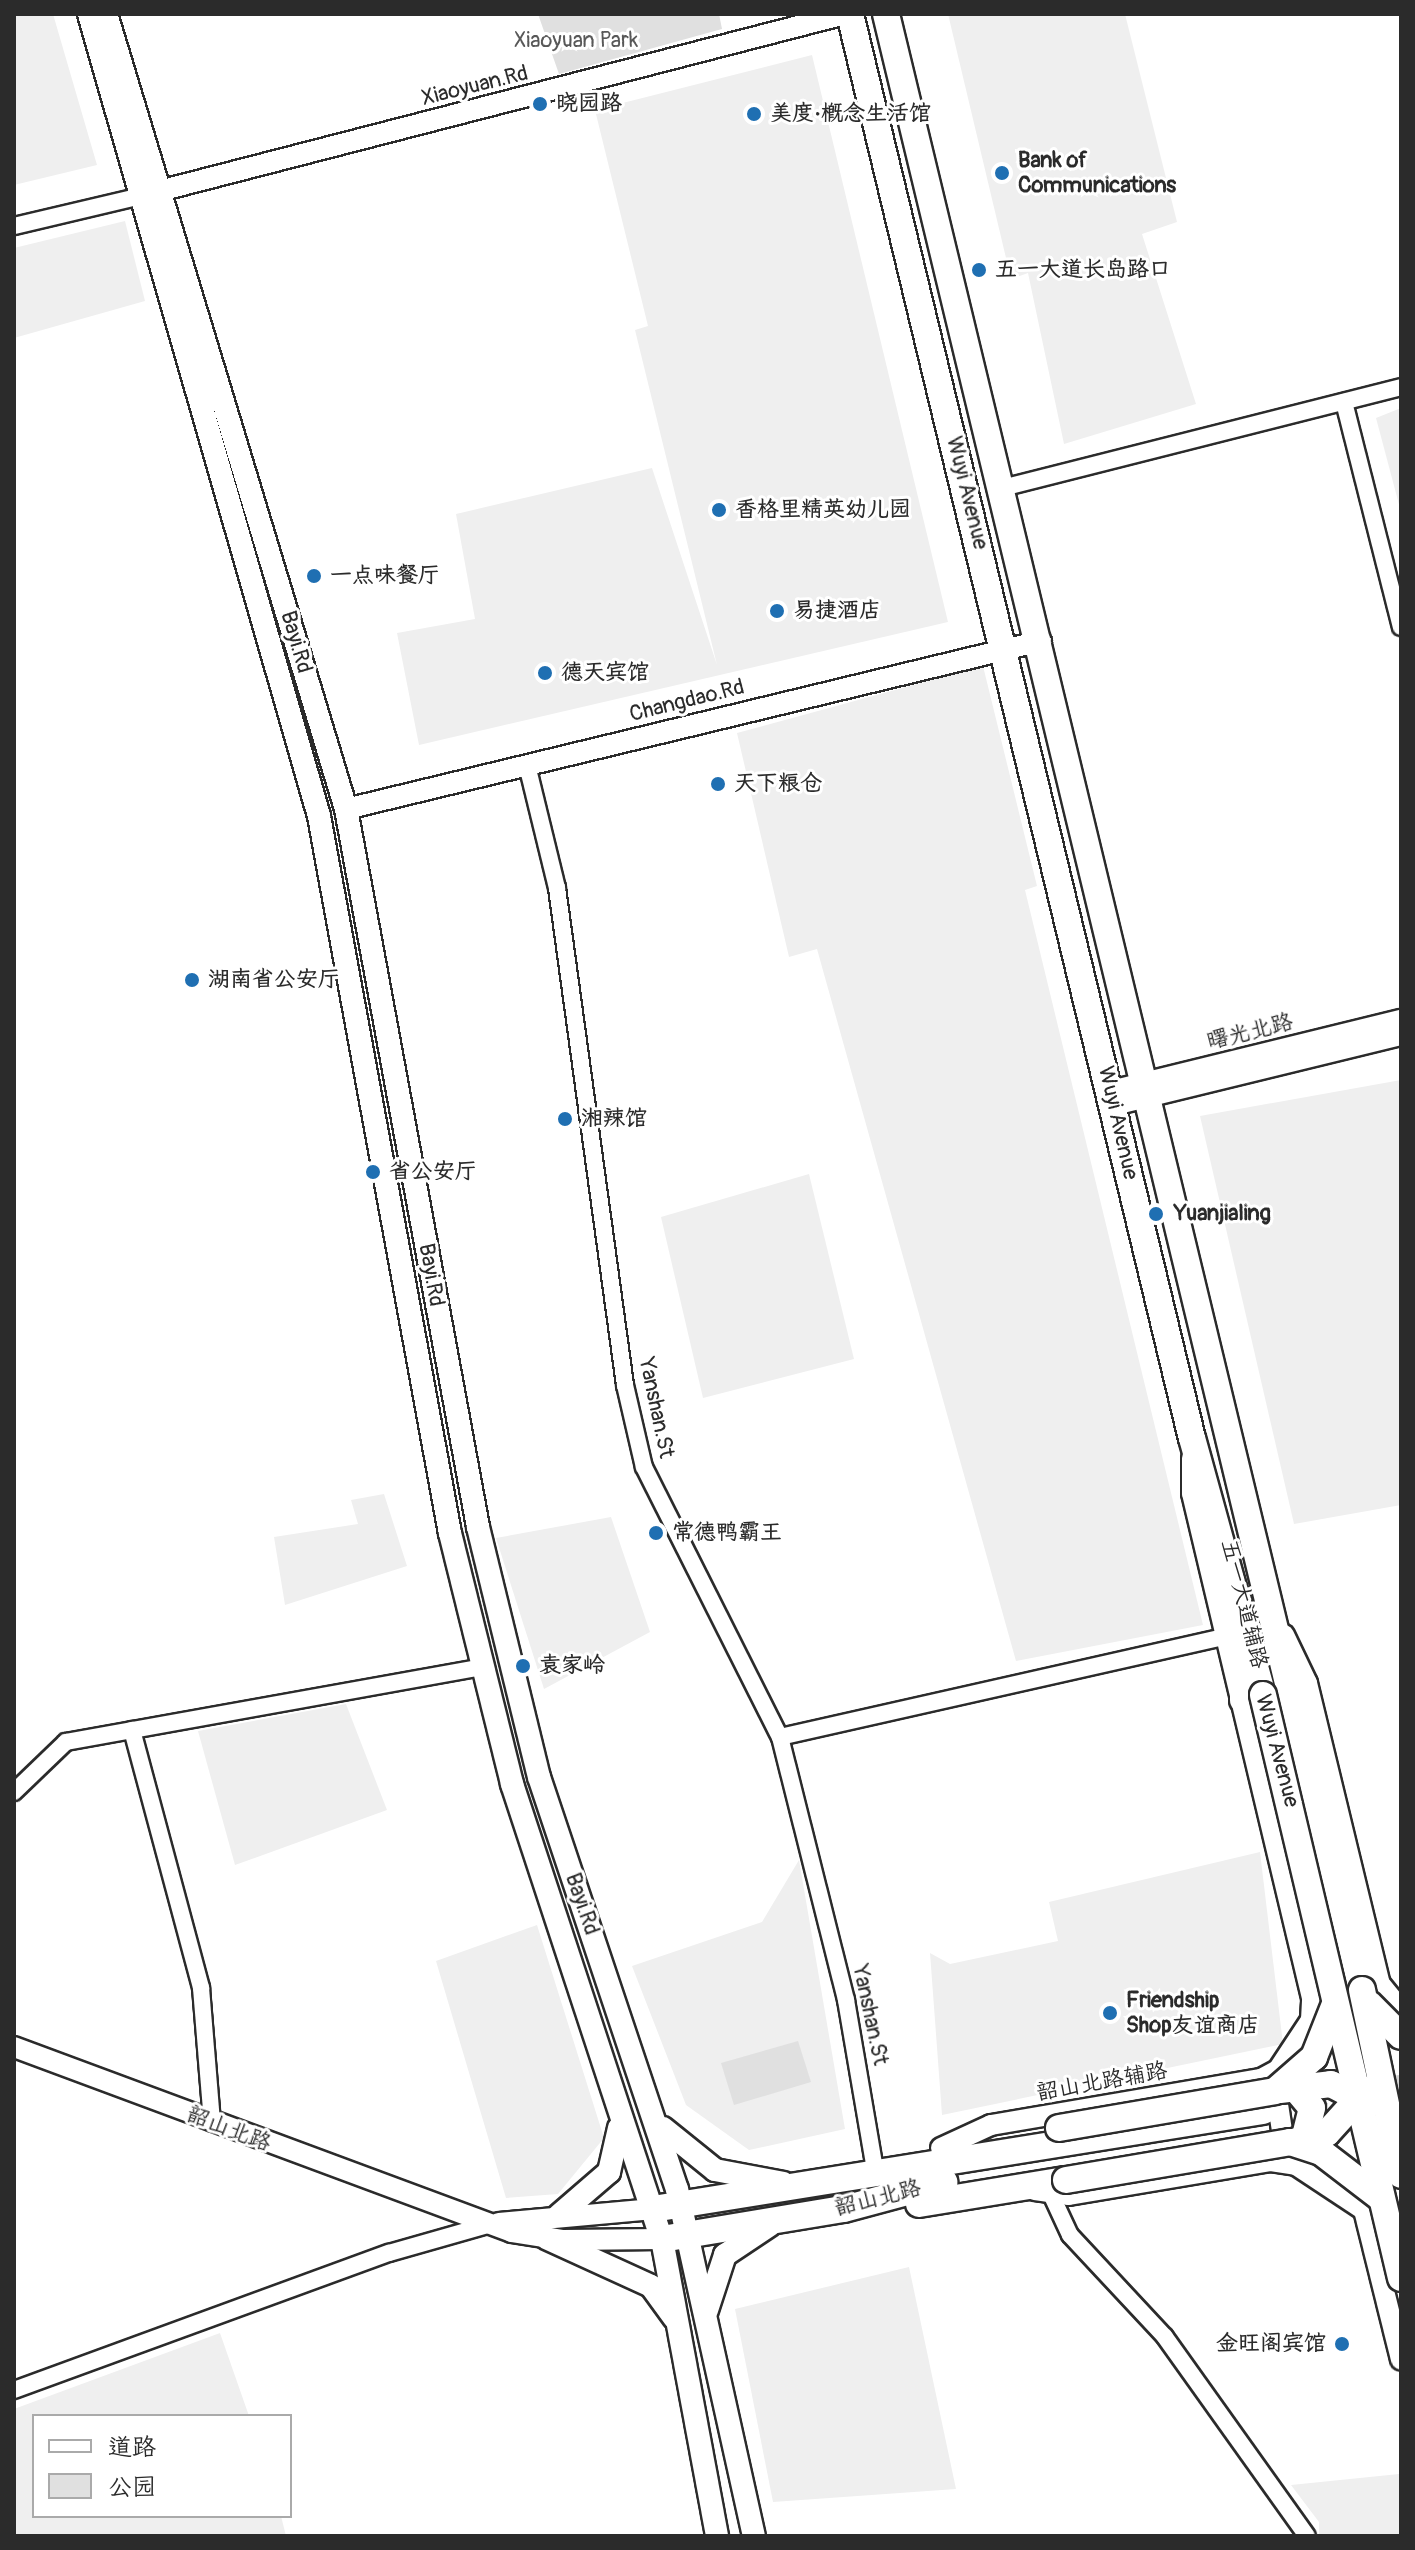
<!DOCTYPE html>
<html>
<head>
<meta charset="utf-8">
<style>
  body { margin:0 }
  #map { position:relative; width:1415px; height:2550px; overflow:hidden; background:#fff; font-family:Pangolin,"LXGW WenKai TC",sans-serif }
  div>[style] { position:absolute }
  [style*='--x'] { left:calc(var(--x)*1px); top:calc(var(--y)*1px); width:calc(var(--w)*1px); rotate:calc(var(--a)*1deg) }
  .built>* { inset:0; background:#efefef }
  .green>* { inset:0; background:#e0e0e0 }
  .primary-tunnel>* { height:26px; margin-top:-13px; transform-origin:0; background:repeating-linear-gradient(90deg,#d5d5d5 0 26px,transparent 0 39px) }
  .roads { filter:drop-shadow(2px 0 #2b2b2b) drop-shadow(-2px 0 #2b2b2b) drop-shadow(0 2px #2b2b2b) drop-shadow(0 -2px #2b2b2b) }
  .minor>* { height:16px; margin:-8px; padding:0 8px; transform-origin:8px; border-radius:8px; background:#fff }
  .tertiary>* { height:20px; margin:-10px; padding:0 10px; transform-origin:10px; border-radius:10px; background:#fff }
  .secondary>* { height:22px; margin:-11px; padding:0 11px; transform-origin:11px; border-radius:11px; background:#fff }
  .primary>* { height:26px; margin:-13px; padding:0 13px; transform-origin:13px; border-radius:13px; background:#fff }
  .bridges { filter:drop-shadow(2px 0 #2b2b2b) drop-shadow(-2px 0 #2b2b2b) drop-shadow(0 2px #2b2b2b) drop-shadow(0 -2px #2b2b2b) }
  .primary-bridge>* { height:26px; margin:-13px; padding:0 13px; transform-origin:13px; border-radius:13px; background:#fff }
  .dots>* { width:22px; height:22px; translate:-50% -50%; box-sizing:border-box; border:4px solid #fff; border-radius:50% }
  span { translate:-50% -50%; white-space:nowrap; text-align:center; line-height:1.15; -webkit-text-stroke:6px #fff; paint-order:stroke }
  .park-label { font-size:22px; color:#585858 }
  .street-label { font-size:22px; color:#2b2b2b }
  .poi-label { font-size:22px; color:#2b2b2b; font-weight:700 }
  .left { translate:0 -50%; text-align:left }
  .right { translate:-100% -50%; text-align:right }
  .frame { position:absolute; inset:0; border:16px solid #2b2b2b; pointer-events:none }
  .legend { position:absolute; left:32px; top:2414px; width:260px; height:104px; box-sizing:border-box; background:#fff; border:2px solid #aaa; margin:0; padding:10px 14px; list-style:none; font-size:24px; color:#2b2b2b }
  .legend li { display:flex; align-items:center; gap:16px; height:40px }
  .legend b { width:40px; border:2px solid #aaa }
</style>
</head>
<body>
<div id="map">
  <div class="built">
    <i style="clip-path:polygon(14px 14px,53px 14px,97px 165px,14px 185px)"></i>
    <i style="clip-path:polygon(948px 14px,1125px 14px,1177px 222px,1142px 234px,1196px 404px,1064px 444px,1028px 273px,1011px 279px)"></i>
    <i style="clip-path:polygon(812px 55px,948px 622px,419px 745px,397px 633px,475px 619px,456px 514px,652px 468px,717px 665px,635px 330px,648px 326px,595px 110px)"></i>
    <i style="clip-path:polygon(125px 221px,145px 301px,14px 338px,14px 248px)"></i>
    <i style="clip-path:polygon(1401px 408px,1401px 512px,1376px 418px)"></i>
    <i style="clip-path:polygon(983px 666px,1037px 886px,1025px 890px,1203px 1625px,1016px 1661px,817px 949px,789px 957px,737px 733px)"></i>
    <i style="clip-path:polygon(1401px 1080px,1401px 1505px,1294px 1524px,1200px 1116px)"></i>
    <i style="clip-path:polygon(809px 1174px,854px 1359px,703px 1398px,661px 1217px)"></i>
    <i style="clip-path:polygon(384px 1494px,407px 1566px,285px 1605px,274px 1537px,358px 1524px,351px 1500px)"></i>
    <i style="clip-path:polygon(611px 1517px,650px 1632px,544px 1689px,496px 1538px)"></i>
    <i style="clip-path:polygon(346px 1704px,387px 1810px,235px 1865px,198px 1731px)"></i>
    <i style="clip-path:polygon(1260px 1852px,1283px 2044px,942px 2115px,930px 1953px,950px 1964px,1058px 1941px,1049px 1902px)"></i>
    <i style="clip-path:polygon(799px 1860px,845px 2129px,749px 2150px,686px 2105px,632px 1966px,762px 1922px)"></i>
    <i style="clip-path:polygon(537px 1925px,604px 2138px,558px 2194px,506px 2198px,436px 1961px)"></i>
    <i style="clip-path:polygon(909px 2267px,956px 2489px,773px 2502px,735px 2309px)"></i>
    <i style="clip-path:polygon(220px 2333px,249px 2416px,34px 2416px,34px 2516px,281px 2516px,286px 2536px,14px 2536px,14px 2409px)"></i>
    <i style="clip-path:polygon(1399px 2474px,1401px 2536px,1319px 2536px,1319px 2522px,1291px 2485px)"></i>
  </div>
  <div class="green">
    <i style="clip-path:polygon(538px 14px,719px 14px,722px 29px,559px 74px)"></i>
    <i style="clip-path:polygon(798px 2041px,811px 2082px,734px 2105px,721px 2063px)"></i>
  </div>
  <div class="primary-tunnel">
    <i style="--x:1263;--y:2111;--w:140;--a:-9.5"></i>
  </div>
  <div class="roads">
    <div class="minor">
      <i style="--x:14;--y:226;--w:139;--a:-13.3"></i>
      <i style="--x:1344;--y:402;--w:232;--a:75.8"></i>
      <i style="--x:1006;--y:487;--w:407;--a:-14.2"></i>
      <i style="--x:527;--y:765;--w:127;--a:76.3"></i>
      <i style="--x:557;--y:888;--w:502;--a:82.21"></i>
      <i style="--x:625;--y:1385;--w:84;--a:77"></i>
      <i style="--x:644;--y:1467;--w:302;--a:63.3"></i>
      <i style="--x:780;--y:1737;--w:271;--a:75.9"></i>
      <i style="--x:846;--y:2000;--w:172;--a:80.3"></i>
      <i style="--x:132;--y:1730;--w:267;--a:75"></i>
      <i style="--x:201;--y:1988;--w:135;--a:85.3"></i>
      <i style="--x:780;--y:1737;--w:458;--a:-12.7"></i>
      <i style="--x:14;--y:1792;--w:72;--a:-43.9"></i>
      <i style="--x:66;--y:1742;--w:424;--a:-10.2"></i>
      <i style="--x:1050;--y:2192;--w:47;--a:65.1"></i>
      <i style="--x:1070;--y:2235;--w:139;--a:47"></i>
      <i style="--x:1165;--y:2337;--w:244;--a:54.5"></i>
      <i style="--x:14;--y:2390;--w:399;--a:-20.1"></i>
      <i style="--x:389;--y:2253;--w:106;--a:-15.9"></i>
    </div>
    <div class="tertiary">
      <i style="--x:163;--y:190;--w:704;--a:-14.47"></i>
      <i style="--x:346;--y:809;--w:715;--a:-13.59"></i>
      <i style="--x:1111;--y:1091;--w:299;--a:-13.8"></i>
      <i style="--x:1114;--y:1105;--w:295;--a:-13.7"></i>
      <i style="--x:1284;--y:1635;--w:53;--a:64.4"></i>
      <i style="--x:1307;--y:1683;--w:310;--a:76.4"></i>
      <i style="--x:1380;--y:1984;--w:33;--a:51"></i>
      <i style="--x:14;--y:2047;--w:531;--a:20.38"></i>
      <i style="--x:512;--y:2232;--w:52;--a:8.9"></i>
      <i style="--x:563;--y:2240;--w:99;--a:-0.6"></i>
      <i style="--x:1274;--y:2078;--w:80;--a:81.4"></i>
      <i style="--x:941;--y:2148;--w:55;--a:-24.7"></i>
      <i style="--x:991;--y:2125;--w:274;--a:-9.7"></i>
      <i style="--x:1261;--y:2079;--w:19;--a:-28"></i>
      <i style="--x:1278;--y:2070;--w:60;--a:-56.6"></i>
      <i style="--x:1311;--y:2020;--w:22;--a:-87"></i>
      <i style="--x:1312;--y:1998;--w:519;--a:-103.37"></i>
      <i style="--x:1192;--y:1493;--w:35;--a:-90"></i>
      <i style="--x:1035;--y:2190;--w:34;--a:8"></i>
      <i style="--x:1069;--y:2195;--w:205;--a:-9.6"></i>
      <i style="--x:1271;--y:2161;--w:25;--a:9"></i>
      <i style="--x:1296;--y:2165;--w:82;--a:33.5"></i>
      <i style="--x:1364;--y:2210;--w:154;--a:76.1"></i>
      <i style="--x:499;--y:2223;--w:155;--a:-5.2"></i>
    </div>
    <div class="secondary">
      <i style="--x:89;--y:14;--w:834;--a:74"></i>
      <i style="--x:319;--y:816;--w:729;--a:79.65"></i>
      <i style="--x:450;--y:1533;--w:259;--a:76.1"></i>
      <i style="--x:512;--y:1784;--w:479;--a:71.8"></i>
      <i style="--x:662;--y:2239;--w:302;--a:79.5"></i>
      <i style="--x:106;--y:14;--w:830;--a:73.2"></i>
      <i style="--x:346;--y:809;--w:730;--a:79.58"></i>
      <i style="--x:478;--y:1527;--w:257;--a:76.3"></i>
      <i style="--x:539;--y:1777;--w:434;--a:71.5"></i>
      <i style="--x:677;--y:2189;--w:355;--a:77.5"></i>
      <i style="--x:663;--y:2128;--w:67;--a:38.9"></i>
      <i style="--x:715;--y:2170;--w:69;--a:10.8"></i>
      <i style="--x:559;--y:2215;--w:66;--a:-40.7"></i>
      <i style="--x:609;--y:2172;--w:45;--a:-77.2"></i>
      <i style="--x:546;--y:2238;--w:115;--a:24.6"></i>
      <i style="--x:651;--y:2286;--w:39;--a:54"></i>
      <i style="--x:707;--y:2310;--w:58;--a:-71.9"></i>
      <i style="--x:725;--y:2255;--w:54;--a:-33.7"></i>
    </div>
    <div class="primary">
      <i style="--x:850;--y:14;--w:1464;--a:76.5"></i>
      <i style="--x:1192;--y:1438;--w:267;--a:74.6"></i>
      <i style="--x:886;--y:14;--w:2033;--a:76.46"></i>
      <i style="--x:1243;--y:1700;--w:42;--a:-90"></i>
      <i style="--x:919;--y:2204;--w:149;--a:-9.3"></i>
      <i style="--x:653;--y:2209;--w:618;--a:-9.13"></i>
      <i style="--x:662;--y:2239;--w:184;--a:-9.4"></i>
      <i style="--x:844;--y:2209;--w:104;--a:-15.1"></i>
    </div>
  </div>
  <div class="bridges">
    <div class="primary-bridge">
      <i style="--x:1263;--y:1695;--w:599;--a:76.68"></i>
      <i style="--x:1362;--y:1990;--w:189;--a:78.1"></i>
      <i style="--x:1369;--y:2004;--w:45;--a:45"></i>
      <i style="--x:1295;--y:2088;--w:26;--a:50"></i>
      <i style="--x:1312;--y:2108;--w:33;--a:104"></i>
      <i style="--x:1280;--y:2090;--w:51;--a:-6.7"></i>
      <i style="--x:1331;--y:2084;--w:41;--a:27.8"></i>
      <i style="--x:1059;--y:2128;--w:219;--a:-9.7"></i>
      <i style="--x:1275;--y:2091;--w:52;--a:-41.1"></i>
      <i style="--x:1314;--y:2057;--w:57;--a:-68.4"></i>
      <i style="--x:1293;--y:2142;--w:35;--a:-15"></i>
      <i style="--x:1327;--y:2133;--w:58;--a:-47.8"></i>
      <i style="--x:1066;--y:2180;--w:227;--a:-9.6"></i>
      <i style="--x:1290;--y:2142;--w:33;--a:18"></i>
      <i style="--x:1321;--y:2152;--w:76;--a:37.5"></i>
    </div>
  </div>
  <div class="dots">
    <i style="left:540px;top:104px;background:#1f6fb2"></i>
    <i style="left:754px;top:114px;background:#1f6fb2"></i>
    <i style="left:1002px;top:173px;background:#1f6fb2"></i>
    <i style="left:979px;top:270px;background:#1f6fb2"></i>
    <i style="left:719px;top:510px;background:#1f6fb2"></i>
    <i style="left:314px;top:576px;background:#1f6fb2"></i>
    <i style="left:777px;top:611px;background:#1f6fb2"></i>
    <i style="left:545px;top:673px;background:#1f6fb2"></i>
    <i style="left:718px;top:784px;background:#1f6fb2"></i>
    <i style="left:192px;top:980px;background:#1f6fb2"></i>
    <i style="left:565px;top:1119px;background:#1f6fb2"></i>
    <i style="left:373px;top:1172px;background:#1f6fb2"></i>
    <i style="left:1156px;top:1214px;background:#1f6fb2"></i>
    <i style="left:656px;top:1533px;background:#1f6fb2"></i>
    <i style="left:523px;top:1666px;background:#1f6fb2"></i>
    <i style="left:1110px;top:2013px;background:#1f6fb2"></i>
    <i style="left:1342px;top:2344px;background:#1f6fb2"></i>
  </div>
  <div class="park-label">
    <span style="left:576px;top:41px">Xiaoyuan Park</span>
  </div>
  <div class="street-label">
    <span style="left:475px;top:86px;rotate:-14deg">Xiaoyuan.Rd</span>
    <span style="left:967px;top:493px;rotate:76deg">Wuyi Avenue</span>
    <span style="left:296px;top:642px;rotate:74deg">Bayi.Rd</span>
    <span style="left:687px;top:701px;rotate:-14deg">Changdao.Rd</span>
    <span style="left:1250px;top:1032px;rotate:-14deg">曙光北路</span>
    <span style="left:1118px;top:1123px;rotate:77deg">Wuyi Avenue</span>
    <span style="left:431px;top:1275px;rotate:80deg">Bayi.Rd</span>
    <span style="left:656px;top:1408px;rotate:78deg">Yanshan.St</span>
    <span style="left:1244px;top:1604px;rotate:76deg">五一大道辅路</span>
    <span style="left:1277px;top:1751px;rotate:75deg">Wuyi Avenue</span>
    <span style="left:582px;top:1904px;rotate:71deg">Bayi.Rd</span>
    <span style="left:870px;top:2015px;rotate:78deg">Yanshan.St</span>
    <span style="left:1102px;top:2082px;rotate:-10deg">韶山北路辅路</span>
    <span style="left:229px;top:2129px;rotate:21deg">韶山北路</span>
    <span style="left:878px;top:2198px;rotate:-14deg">韶山北路</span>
  </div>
  <div class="poi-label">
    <span class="left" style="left:556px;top:104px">晓园路</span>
    <span class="left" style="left:770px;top:114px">美度·概念生活馆</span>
    <span class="left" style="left:1018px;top:173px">Bank of<br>Communications</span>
    <span class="left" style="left:995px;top:270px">五一大道长岛路口</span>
    <span class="left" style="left:735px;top:510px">香格里精英幼儿园</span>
    <span class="left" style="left:330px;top:576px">一点味餐厅</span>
    <span class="left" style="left:793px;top:611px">易捷酒店</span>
    <span class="left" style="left:561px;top:673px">德天宾馆</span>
    <span class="left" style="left:734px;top:784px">天下粮仓</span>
    <span class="left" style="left:208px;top:980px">湖南省公安厅</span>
    <span class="left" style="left:581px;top:1119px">湘辣馆</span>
    <span class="left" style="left:389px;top:1172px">省公安厅</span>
    <span class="left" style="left:1174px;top:1214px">Yuanjialing</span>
    <span class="left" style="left:672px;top:1533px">常德鸭霸王</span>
    <span class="left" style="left:539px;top:1666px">袁家岭</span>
    <span class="left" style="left:1126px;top:2013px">Friendship<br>Shop友谊商店</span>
    <span class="right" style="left:1326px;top:2344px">金旺阁宾馆</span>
  </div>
  <div class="frame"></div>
  <ul class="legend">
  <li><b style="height:10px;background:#fff"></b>道路</li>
  <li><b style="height:22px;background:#e0e0e0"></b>公园</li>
  </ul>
</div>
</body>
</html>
